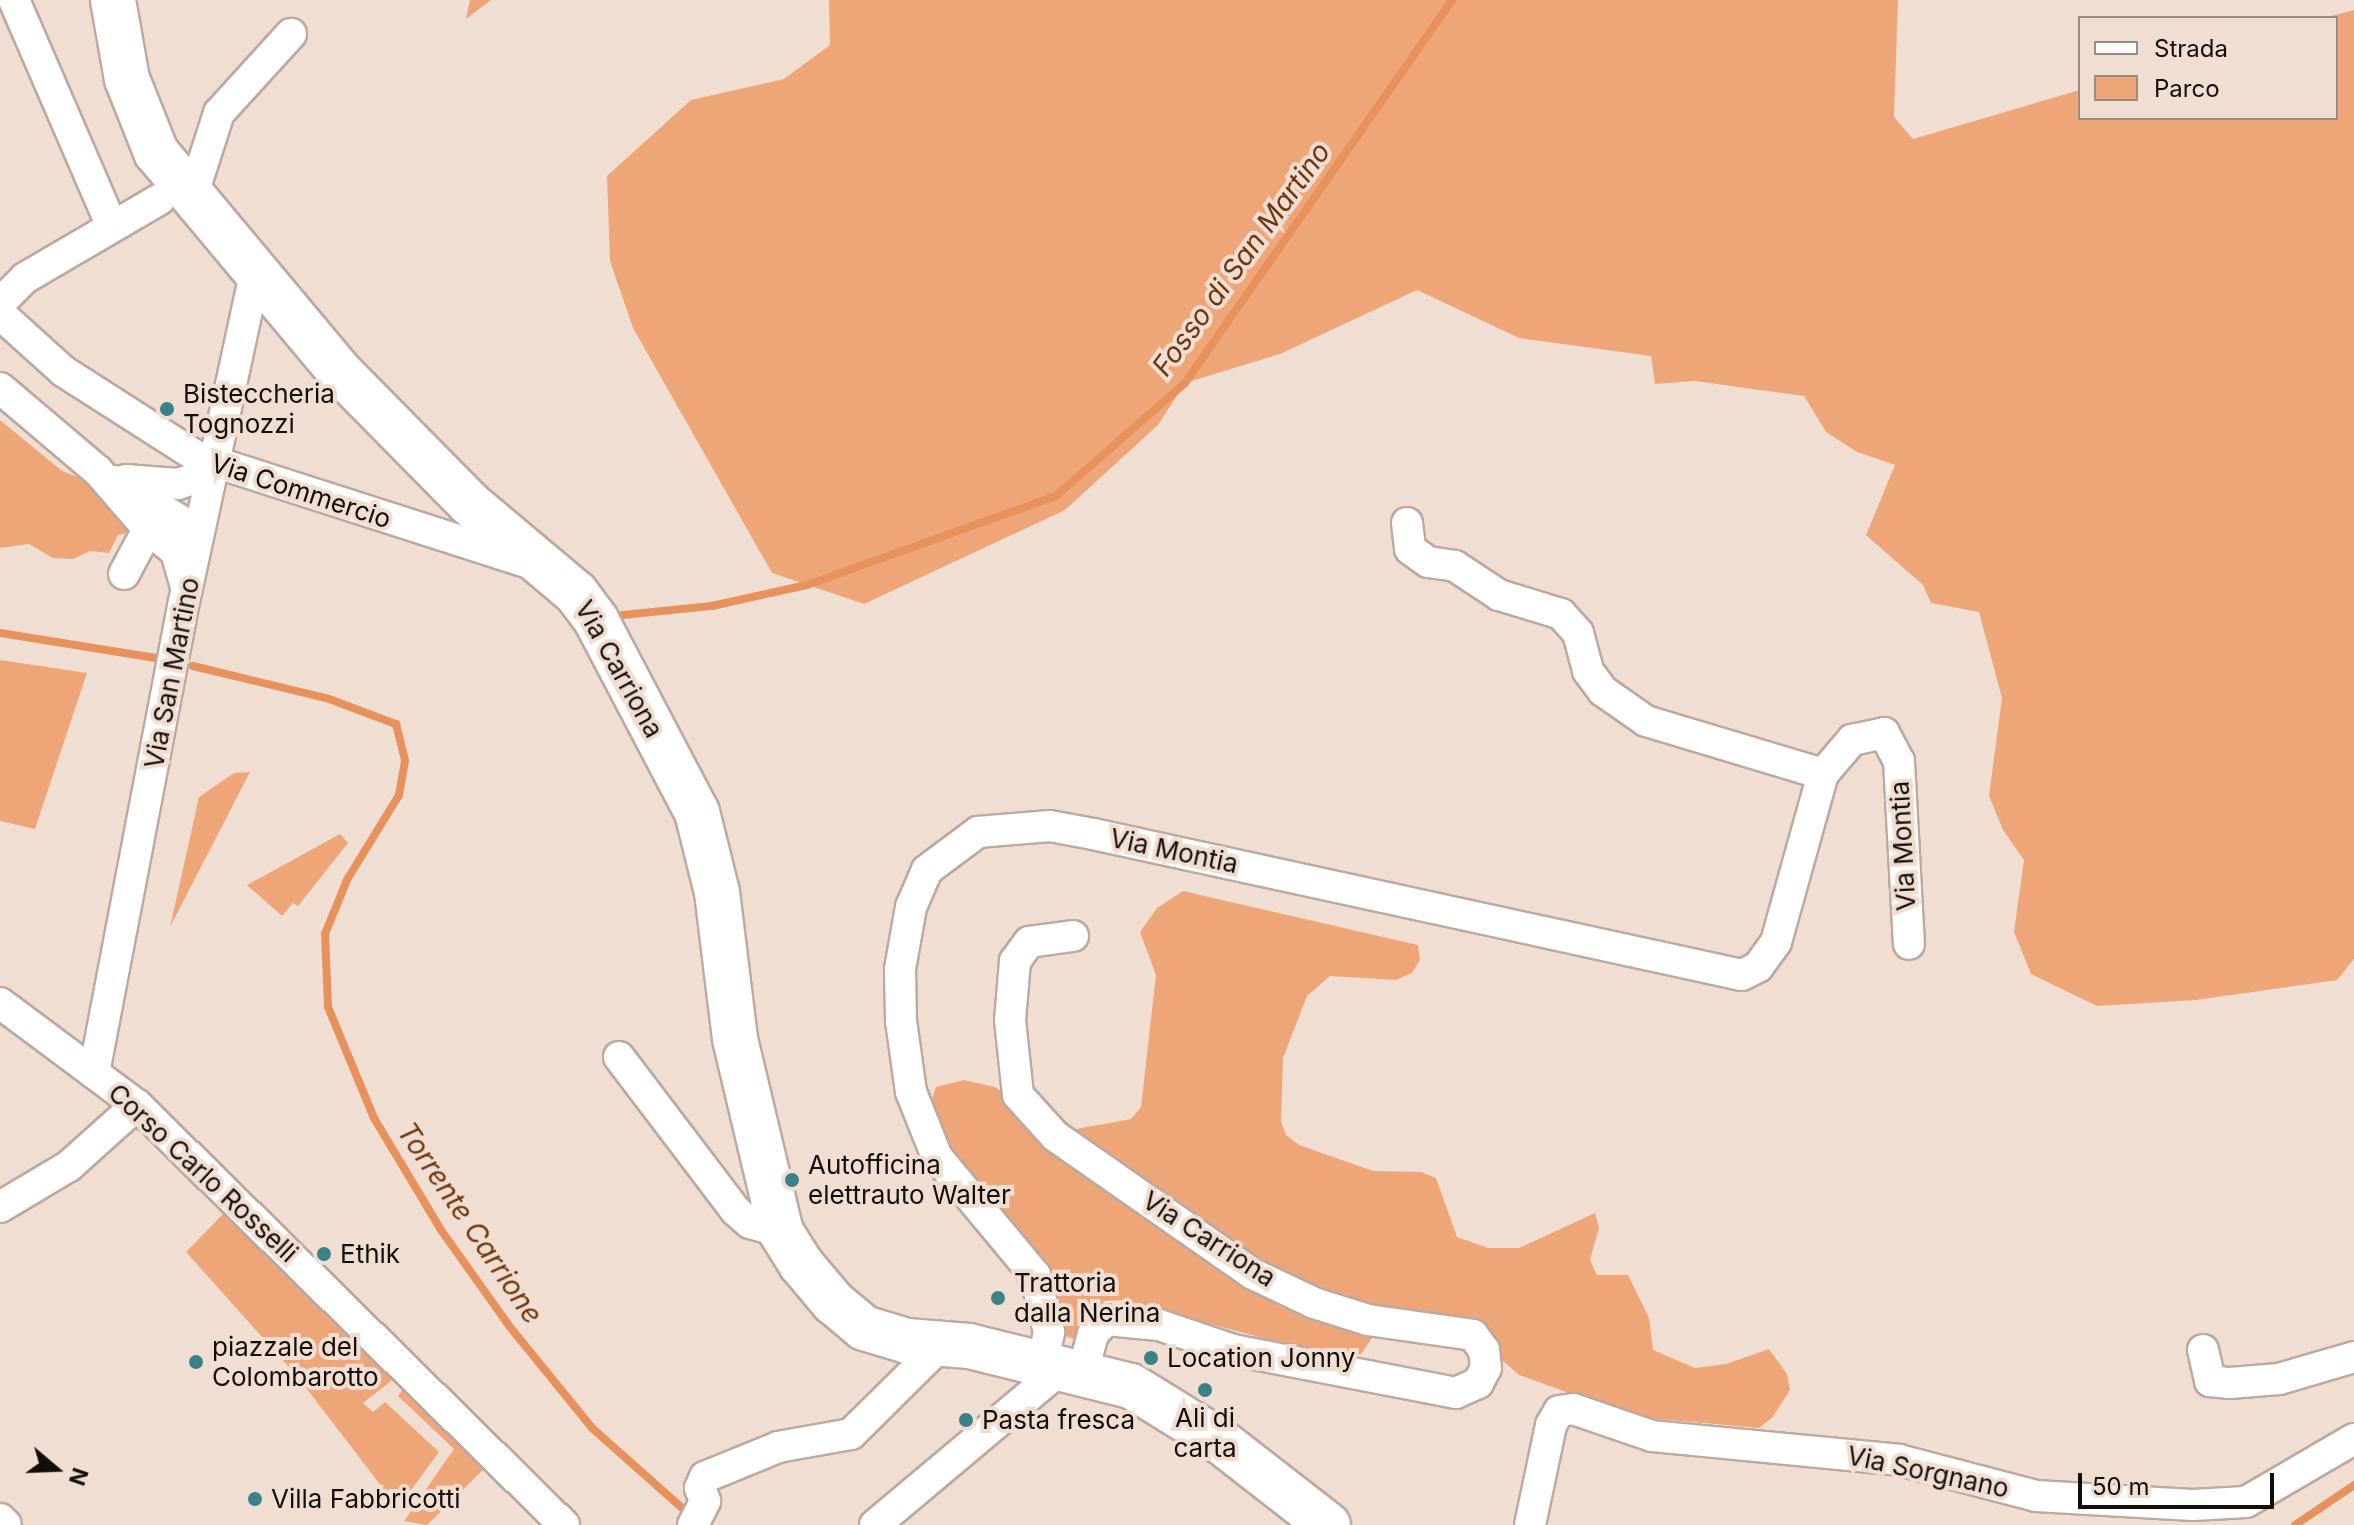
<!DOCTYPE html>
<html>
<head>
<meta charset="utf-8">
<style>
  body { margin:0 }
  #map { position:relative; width:2354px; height:1525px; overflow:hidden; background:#f1ded3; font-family:Inter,sans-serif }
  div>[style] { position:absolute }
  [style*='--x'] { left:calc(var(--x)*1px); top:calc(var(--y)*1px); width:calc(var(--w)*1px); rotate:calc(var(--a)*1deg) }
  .green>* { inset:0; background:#eea679 }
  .stream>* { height:8px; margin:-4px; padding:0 4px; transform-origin:4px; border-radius:4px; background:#e7925c }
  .roads { filter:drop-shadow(2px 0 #bca99f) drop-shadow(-2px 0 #bca99f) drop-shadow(0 2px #bca99f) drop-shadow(0 -2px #bca99f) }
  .minor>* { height:30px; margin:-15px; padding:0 15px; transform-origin:15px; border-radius:15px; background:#fff }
  .secondary>* { height:44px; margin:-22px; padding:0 22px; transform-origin:22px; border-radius:22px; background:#fff }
  .dots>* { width:22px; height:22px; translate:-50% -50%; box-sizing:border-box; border:4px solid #f1ded3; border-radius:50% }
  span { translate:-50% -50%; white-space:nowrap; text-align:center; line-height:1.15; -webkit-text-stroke:8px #f1ded3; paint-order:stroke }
  .poi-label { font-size:26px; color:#140e0a }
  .left { translate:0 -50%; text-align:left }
  .street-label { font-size:26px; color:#140e0a }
  .water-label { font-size:28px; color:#6e370f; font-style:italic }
  .legend { position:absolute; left:2078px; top:16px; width:260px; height:104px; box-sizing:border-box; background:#f1ded3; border:2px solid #998b83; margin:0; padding:10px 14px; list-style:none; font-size:24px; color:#140e0a }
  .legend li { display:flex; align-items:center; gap:16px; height:40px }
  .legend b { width:40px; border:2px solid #998b83 }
  .north { position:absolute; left:16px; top:1429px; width:80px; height:80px; -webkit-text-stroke:6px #f1ded3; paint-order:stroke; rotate:109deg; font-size:22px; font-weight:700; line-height:32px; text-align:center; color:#140e0a }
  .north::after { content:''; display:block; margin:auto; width:28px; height:36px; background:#140e0a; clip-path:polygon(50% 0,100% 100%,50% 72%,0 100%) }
  .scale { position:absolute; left:2078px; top:1473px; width:196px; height:36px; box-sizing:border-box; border:4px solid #140e0a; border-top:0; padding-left:10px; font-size:24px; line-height:28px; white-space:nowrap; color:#140e0a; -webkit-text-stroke:6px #f1ded3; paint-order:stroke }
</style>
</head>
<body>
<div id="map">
  <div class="green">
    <i style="clip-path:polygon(470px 0,491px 0,466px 19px)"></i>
    <i style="clip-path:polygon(829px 0,1898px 0,1894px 117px,1913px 139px,2080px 90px,2080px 118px,2336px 118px,2336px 18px,2323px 18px,2354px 10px,2354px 959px,2337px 980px,2196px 1000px,2097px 1006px,2031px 974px,2014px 932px,2024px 860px,2003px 830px,1989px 796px,2002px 698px,1979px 612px,1931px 603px,1923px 585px,1866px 535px,1895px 465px,1857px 452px,1826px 432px,1804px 396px,1695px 381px,1655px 384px,1651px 356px,1519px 338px,1417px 290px,1280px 354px,1185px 383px,1158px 425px,1065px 510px,864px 604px,772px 573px,633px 328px,610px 261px,607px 176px,691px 100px,784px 79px,830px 45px)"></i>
    <i style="clip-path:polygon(0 420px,62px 471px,94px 483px,134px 532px,118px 535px,109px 553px,90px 551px,73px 559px,53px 558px,29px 544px,0 548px)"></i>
    <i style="clip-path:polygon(0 660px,87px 673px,35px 829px,0 821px)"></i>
    <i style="clip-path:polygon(250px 772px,170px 927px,199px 797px,234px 773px)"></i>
    <i style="clip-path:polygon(340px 834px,348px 843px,298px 906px,293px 903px,282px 916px,247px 885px)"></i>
    <i style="clip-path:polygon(1183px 891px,1418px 945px,1420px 960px,1412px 973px,1396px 980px,1330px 976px,1307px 996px,1283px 1058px,1281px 1121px,1286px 1135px,1299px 1145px,1373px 1171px,1421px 1172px,1436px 1178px,1457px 1237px,1488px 1248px,1519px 1248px,1595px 1213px,1599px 1228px,1590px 1260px,1597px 1275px,1628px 1275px,1649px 1318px,1653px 1350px,1695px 1368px,1726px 1364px,1769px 1349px,1787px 1374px,1790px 1390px,1772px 1418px,1759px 1428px,1636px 1417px,1519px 1375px,1495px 1354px,1378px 1329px,1361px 1354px,1330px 1356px,1122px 1300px,1104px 1301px,1079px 1341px,1063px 1335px,955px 1165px,931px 1102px,936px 1087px,964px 1080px,995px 1087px,1045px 1124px,1076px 1129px,1131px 1119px,1141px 1107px,1156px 975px,1140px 932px,1157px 908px)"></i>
    <i style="clip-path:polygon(226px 1211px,396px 1377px,363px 1403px,373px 1412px,385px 1402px,439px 1452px,398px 1508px,297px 1376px,186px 1252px)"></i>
    <i style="clip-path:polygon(405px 1386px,488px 1465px,427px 1525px,404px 1521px,454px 1449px,398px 1396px)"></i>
  </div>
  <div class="stream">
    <i style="--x:613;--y:616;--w:100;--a:-5.8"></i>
    <i style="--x:712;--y:606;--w:97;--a:-12.5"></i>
    <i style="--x:807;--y:585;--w:264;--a:-19.7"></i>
    <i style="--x:1056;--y:496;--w:171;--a:-41.2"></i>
    <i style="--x:1185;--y:383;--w:467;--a:-55.1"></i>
    <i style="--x:0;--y:633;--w:158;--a:9.1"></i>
    <i style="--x:193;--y:666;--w:140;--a:13.6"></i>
    <i style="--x:329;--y:699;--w:72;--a:20.5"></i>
    <i style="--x:396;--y:724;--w:38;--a:76"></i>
    <i style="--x:405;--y:761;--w:35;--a:100"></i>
    <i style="--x:399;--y:795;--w:100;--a:121.5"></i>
    <i style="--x:347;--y:880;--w:58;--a:112.2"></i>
    <i style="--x:325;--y:934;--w:73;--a:87.6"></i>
    <i style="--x:328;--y:1007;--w:120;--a:67.5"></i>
    <i style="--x:374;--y:1118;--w:131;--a:59.1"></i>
    <i style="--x:441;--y:1230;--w:119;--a:54.6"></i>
    <i style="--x:510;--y:1327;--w:130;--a:50.9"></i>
    <i style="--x:592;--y:1428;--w:131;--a:41.6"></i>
    <i style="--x:2295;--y:1525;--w:71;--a:-34.1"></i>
  </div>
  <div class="roads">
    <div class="minor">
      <i style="--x:14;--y:0;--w:244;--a:66.6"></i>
      <i style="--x:192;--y:197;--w:88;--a:-72.2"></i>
      <i style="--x:219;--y:113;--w:107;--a:-47.7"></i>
      <i style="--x:0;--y:303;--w:35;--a:-45"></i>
      <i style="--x:25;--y:278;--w:156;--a:-30.3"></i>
      <i style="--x:0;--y:314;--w:85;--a:42.1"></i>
      <i style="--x:63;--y:371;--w:158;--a:32.6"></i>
      <i style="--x:196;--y:456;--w:357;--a:17.8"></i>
      <i style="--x:0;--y:388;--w:128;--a:40.3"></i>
      <i style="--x:98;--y:471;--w:77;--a:49.2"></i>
      <i style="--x:148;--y:529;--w:36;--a:39"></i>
      <i style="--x:176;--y:552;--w:36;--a:74"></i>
      <i style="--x:126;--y:480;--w:52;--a:4.4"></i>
      <i style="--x:178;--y:484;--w:36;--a:-18"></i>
      <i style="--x:115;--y:481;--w:77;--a:31.2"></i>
      <i style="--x:181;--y:521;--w:28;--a:58"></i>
      <i style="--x:1407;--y:523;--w:26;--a:83"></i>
      <i style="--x:1410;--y:549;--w:22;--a:36"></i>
      <i style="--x:1428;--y:562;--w:27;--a:8"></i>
      <i style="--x:1455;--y:566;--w:53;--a:33.4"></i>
      <i style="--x:1499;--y:595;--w:65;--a:17"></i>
      <i style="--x:1561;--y:614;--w:25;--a:48"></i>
      <i style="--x:1578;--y:633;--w:39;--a:75"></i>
      <i style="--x:1588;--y:671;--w:25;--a:53"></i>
      <i style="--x:1603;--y:691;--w:52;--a:34.9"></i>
      <i style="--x:1646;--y:721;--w:185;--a:16.7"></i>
      <i style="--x:124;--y:574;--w:51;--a:-61.9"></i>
      <i style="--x:1073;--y:936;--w:44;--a:172.2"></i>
      <i style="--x:1029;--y:942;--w:24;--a:126"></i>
      <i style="--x:1015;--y:961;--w:59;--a:94.8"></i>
      <i style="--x:1010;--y:1020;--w:75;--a:83.9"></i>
      <i style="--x:1018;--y:1095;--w:55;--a:47.9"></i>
      <i style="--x:1055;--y:1136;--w:241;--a:34.9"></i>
      <i style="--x:1253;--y:1274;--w:68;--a:25.4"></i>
      <i style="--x:1314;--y:1303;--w:57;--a:17.5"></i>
      <i style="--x:1368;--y:1320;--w:106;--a:8.1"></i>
      <i style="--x:1473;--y:1335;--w:19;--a:54"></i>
      <i style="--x:1484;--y:1350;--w:18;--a:84"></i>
      <i style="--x:1486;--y:1368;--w:17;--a:118"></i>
      <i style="--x:1478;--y:1383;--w:24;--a:156"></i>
      <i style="--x:1456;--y:1393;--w:227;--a:-169.1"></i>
      <i style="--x:1233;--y:1350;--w:78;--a:-161.3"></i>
      <i style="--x:1159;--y:1325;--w:53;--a:-174.6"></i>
      <i style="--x:1106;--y:1320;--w:19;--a:133"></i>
      <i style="--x:1093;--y:1334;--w:39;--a:105"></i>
      <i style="--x:0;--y:1003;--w:171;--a:36.7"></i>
      <i style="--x:137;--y:1105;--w:599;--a:44.53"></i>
      <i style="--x:619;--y:1057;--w:193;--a:52.8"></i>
      <i style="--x:736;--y:1211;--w:18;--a:41"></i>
      <i style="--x:750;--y:1223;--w:32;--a:16"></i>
      <i style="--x:94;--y:1073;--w:480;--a:-79.2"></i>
      <i style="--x:184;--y:602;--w:336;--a:-77.8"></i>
      <i style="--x:0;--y:1207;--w:80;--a:-30.7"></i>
      <i style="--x:69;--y:1166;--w:91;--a:-41.9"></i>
      <i style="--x:2203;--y:1350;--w:32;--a:77"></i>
      <i style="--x:2210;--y:1381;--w:20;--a:6"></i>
      <i style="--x:2230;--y:1383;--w:49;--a:-4.7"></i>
      <i style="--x:2279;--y:1379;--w:78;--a:-16.3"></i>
      <i style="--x:1042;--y:1363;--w:32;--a:-77"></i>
      <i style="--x:1049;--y:1332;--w:59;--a:-103.8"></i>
      <i style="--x:1035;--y:1275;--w:153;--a:-129.7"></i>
      <i style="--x:937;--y:1157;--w:70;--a:-111.8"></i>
      <i style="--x:911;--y:1092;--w:72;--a:-98"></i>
      <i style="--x:901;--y:1021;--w:52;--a:-91.1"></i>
      <i style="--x:900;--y:969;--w:63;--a:-79.9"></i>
      <i style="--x:911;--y:907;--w:40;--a:-66.6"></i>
      <i style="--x:927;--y:870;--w:64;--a:-36.7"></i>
      <i style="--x:978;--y:832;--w:72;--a:-4.8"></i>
      <i style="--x:1050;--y:826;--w:44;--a:10.5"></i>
      <i style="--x:1093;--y:834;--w:664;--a:12.26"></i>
      <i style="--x:1742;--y:975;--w:18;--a:-27"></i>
      <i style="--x:1758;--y:967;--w:31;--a:-54"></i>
      <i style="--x:1776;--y:942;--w:174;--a:-74.4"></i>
      <i style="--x:1823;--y:774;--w:45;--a:-49.5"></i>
      <i style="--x:1852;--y:740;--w:33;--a:-12"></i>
      <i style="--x:1884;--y:733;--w:32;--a:62"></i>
      <i style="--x:1899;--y:761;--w:183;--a:86.9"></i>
      <i style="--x:0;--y:1519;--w:8;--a:45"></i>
      <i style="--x:693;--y:1525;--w:27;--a:-63"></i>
      <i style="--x:705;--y:1501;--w:14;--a:-111"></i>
      <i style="--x:700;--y:1488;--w:12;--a:-66"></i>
      <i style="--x:705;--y:1477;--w:79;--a:-22.3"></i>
      <i style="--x:778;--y:1447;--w:74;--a:-10.1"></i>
      <i style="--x:851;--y:1434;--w:127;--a:-44.7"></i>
      <i style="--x:875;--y:1525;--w:246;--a:-40"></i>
      <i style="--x:1530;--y:1525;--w:102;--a:-78.1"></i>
      <i style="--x:1551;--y:1425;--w:16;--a:-60"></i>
      <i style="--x:1559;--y:1411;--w:14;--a:-8"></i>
      <i style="--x:1573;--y:1409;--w:83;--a:18.9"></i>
      <i style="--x:1652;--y:1436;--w:248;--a:5.5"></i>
      <i style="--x:1899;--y:1460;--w:142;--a:14.7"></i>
      <i style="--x:2036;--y:1496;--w:157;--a:3.3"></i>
      <i style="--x:2193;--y:1505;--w:53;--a:-3.2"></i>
      <i style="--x:2246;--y:1502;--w:125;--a:-30.3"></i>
    </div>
    <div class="secondary">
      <i style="--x:113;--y:0;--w:80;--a:80"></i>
      <i style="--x:127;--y:79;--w:79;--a:68.3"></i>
      <i style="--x:156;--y:152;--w:285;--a:50.1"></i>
      <i style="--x:339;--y:371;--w:185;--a:45.4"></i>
      <i style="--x:469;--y:503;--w:140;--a:40.1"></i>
      <i style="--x:576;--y:593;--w:34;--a:53"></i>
      <i style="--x:596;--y:620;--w:217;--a:62.3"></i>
      <i style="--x:697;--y:812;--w:82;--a:76"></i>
      <i style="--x:717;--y:892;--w:148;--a:83"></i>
      <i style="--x:735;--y:1039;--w:198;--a:76.6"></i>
      <i style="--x:781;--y:1232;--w:38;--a:58"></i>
      <i style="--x:801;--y:1264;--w:50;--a:49.9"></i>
      <i style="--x:833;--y:1302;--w:40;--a:40"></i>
      <i style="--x:864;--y:1328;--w:45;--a:16.8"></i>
      <i style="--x:907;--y:1341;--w:62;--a:4.6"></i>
      <i style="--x:969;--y:1346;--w:167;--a:13.9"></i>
      <i style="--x:1131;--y:1386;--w:105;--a:31.7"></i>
      <i style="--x:1220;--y:1441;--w:137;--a:37.9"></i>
    </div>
  </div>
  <div class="dots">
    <i style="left:167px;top:409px;background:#3a8288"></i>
    <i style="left:792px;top:1180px;background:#3a8288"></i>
    <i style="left:324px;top:1254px;background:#3a8288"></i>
    <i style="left:998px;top:1298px;background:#3a8288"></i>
    <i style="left:1151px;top:1358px;background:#3a8288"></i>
    <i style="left:196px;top:1362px;background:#3a8288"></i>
    <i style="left:1205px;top:1390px;background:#3a8288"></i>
    <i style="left:966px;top:1420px;background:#3a8288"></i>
    <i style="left:255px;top:1499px;background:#3a8288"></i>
  </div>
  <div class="poi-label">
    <span class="left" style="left:183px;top:409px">Bisteccheria<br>Tognozzi</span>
    <span class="left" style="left:808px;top:1180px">Autofficina<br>elettrauto Walter</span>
    <span class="left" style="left:340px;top:1254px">Ethik</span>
    <span class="left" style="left:1014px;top:1298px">Trattoria<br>dalla Nerina</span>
    <span class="left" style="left:212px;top:1362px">piazzale del<br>Colombarotto</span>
    <span class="left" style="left:1167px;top:1358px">Location Jonny</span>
    <span style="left:1205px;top:1433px">Ali di<br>carta</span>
    <span class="left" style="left:982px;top:1420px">Pasta fresca</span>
    <span class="left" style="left:271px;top:1499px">Villa Fabbricotti</span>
  </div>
  <div class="street-label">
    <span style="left:301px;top:491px;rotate:18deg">Via Commercio</span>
    <span style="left:619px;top:669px;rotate:61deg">Via Carriona</span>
    <span style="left:172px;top:673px;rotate:-79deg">Via San Martino</span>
    <span style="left:1903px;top:846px;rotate:-93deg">Via Montia</span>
    <span style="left:1174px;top:851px;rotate:12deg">Via Montia</span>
    <span style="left:203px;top:1173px;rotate:43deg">Corso Carlo Rosselli</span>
    <span style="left:1209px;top:1239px;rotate:33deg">Via Carriona</span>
    <span style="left:1928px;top:1472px;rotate:12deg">Via Sorgnano</span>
  </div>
  <div class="water-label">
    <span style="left:1241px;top:259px;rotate:-54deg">Fosso di San Martino</span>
    <span style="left:470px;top:1223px;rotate:56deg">Torrente Carrione</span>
  </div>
  <ul class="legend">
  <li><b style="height:10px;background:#fff"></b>Strada</li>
  <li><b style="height:22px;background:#eea679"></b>Parco</li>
  </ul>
  <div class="north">N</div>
  <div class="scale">50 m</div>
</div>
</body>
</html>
